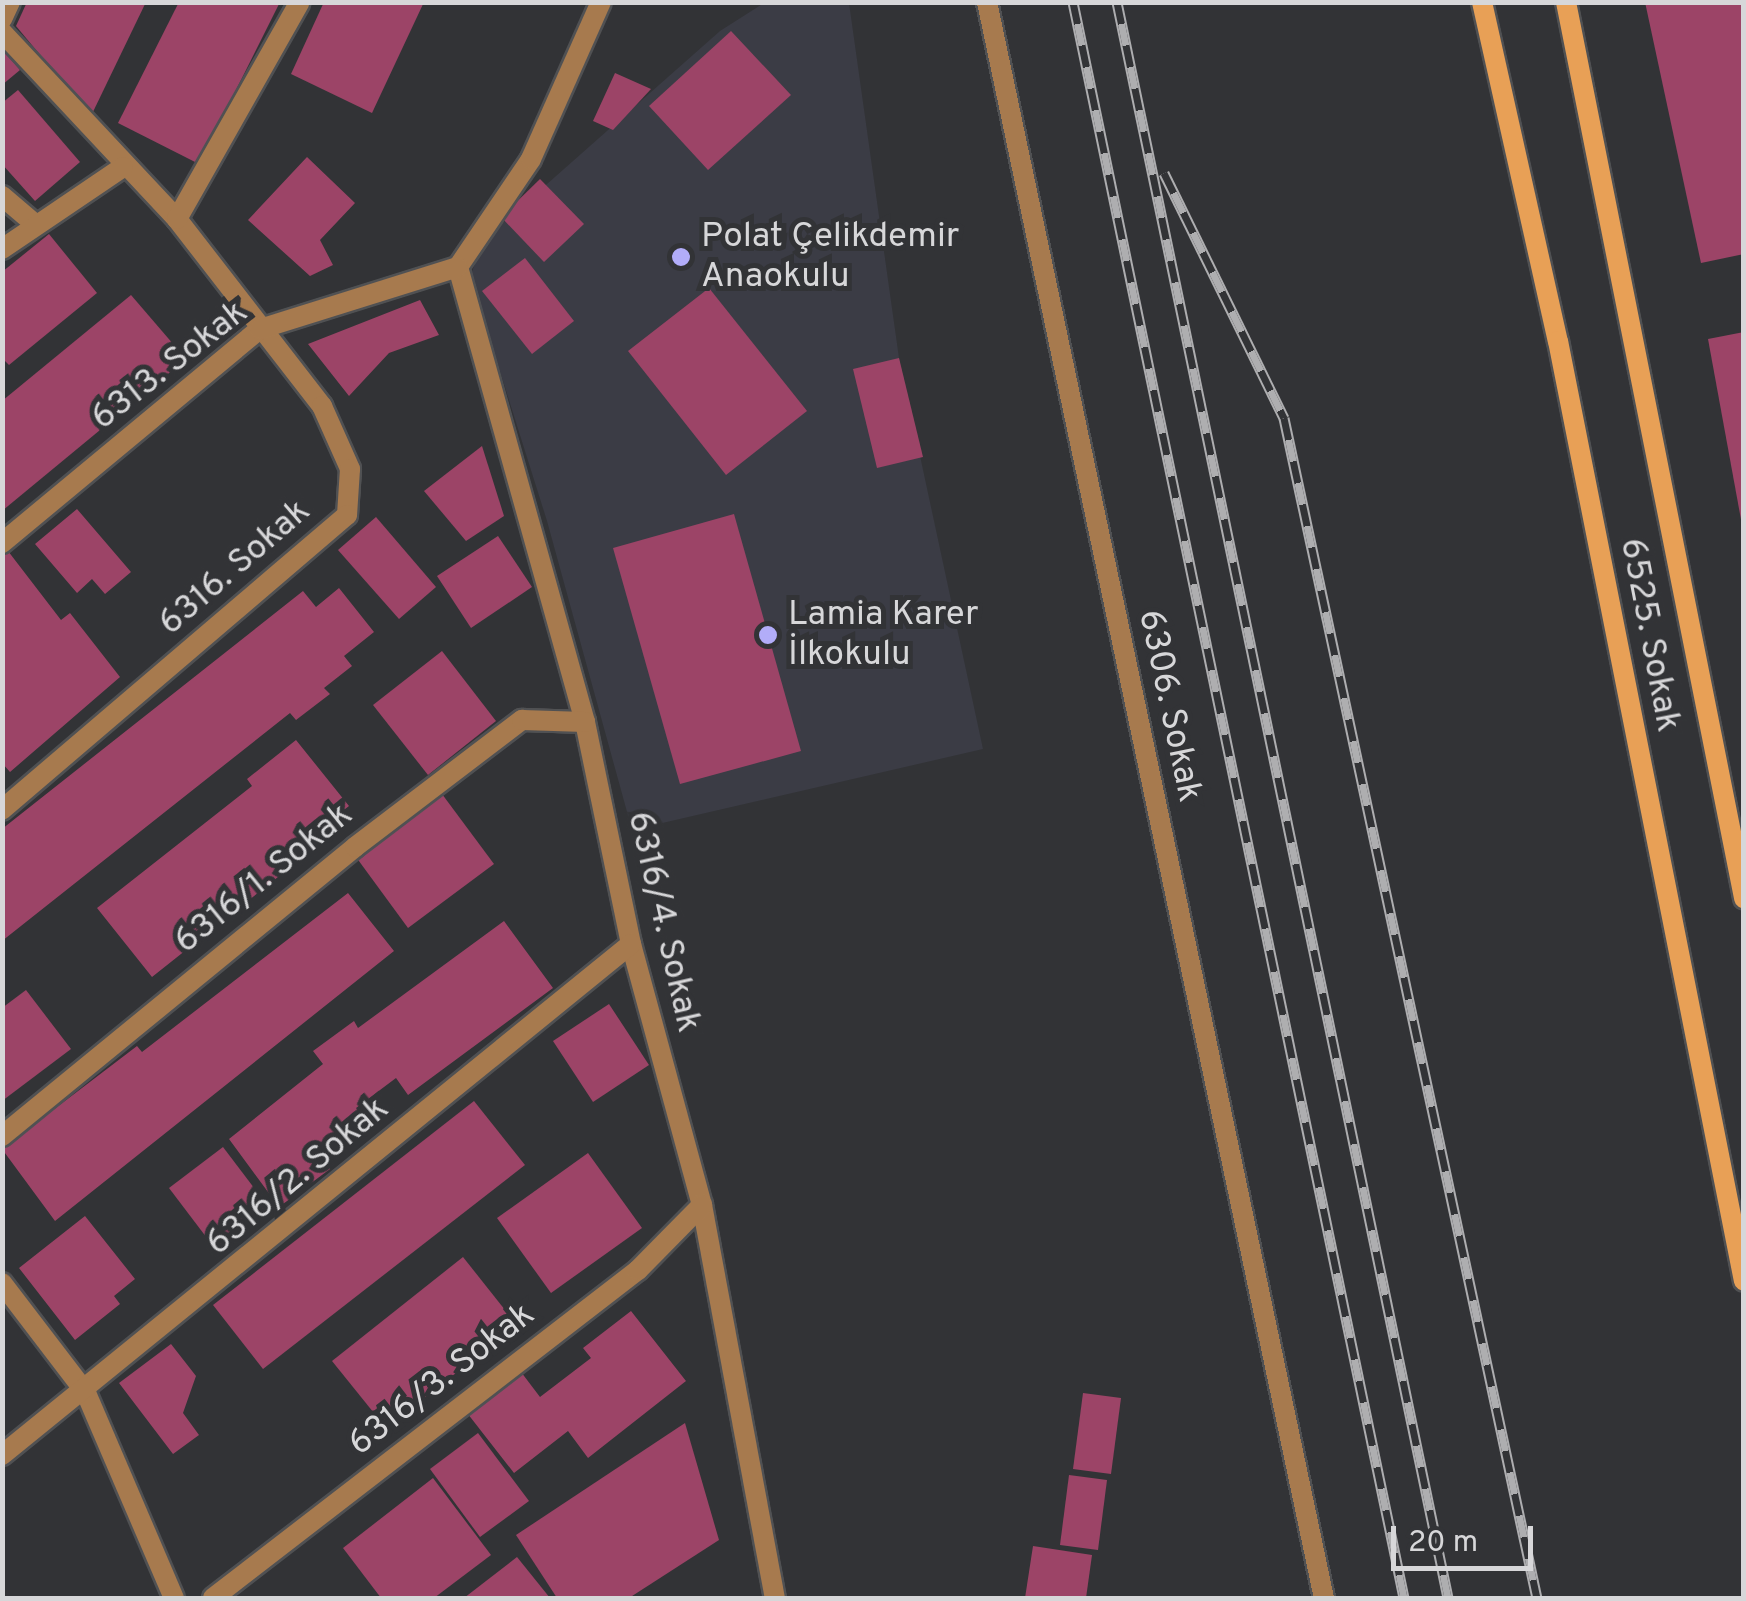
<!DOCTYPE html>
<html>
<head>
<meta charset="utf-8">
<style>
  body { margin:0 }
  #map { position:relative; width:1746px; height:1601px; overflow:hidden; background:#323336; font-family:Overpass,sans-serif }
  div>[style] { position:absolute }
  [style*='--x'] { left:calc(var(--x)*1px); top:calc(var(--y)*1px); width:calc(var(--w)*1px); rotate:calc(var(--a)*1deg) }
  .built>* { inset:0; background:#3b3c45 }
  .building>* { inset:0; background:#9c4467 }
  .roads { filter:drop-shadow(2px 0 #505153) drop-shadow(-2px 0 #505153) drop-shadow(0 2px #505153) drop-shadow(0 -2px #505153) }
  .street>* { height:20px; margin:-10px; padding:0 10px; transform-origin:10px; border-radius:10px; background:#a77a4e }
  .secondary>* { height:20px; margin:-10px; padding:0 10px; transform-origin:10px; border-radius:10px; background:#e8a056 }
  .rail>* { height:11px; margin-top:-5.5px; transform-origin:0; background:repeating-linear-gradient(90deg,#323336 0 22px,#aeaeb0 0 44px); box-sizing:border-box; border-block:2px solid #aeaeb0 }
  .dots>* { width:28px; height:28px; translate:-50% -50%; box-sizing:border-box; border:5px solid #323336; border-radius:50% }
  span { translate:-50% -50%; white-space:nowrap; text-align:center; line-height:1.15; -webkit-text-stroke:10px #323336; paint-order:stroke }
  .poi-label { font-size:35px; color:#d7d7d9 }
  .left { translate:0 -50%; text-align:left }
  .street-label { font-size:35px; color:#d7d7d9 }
  .frame { position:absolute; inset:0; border:5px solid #d7d7d9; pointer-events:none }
  .scale { position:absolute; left:1391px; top:1526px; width:142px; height:45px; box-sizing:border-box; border:5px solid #d7d7d9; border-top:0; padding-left:12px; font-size:30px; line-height:35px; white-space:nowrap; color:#d7d7d9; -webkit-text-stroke:8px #323336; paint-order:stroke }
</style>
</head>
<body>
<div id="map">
  <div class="built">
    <i style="clip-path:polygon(764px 3px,849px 3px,899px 358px,983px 749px,632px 830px,547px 521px,470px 276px,486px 238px,720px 31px)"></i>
  </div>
  <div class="building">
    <i style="clip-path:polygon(27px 2px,146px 2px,91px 116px,16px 26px)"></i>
    <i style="clip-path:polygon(179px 2px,280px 2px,199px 164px,118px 123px)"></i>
    <i style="clip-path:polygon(324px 2px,424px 2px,372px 113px,291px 74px)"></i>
    <i style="clip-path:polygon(1645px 2px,1744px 2px,1744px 254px,1701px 263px)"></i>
    <i style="clip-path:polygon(731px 31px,791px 95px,708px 170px,649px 106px)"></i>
    <i style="clip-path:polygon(2px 49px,20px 70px,2px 85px)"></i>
    <i style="clip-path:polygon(615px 73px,651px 89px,613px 130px,593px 121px)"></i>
    <i style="clip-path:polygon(18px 90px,80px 162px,35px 201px,2px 164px,2px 103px)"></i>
    <i style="clip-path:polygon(307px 157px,355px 203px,320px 240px,333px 265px,310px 276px,248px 220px)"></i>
    <i style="clip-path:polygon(540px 179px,584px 224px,544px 262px,501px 217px)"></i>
    <i style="clip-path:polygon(49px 234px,97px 293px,9px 365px,2px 358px,2px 272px)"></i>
    <i style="clip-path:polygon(525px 258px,574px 321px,532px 354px,482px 291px)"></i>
    <i style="clip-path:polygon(709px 288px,807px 411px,726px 475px,628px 351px)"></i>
    <i style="clip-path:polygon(131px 295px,186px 359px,2px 511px,2px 401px)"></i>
    <i style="clip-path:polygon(420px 300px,439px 335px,389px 353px,349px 396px,308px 344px)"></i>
    <i style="clip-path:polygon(1744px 332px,1744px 524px,1742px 525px,1708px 339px)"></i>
    <i style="clip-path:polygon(899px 358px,923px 457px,877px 468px,853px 369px)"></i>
    <i style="clip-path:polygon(482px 446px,504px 516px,466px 541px,424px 491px)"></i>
    <i style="clip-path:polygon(77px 509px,131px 572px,105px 594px,92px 579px,77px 593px,35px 544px)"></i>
    <i style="clip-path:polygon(734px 514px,801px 751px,680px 784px,613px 548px)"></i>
    <i style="clip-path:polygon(376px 517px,436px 587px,399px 619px,338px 550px)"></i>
    <i style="clip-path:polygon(498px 536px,532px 587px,471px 628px,437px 576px)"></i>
    <i style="clip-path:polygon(8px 551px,61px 620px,70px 613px,120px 677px,10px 772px,2px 763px,2px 555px)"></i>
    <i style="clip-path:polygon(339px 588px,374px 632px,344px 656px,352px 666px,324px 688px,330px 694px,296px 720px,290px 713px,2px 941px,2px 829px,303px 591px,316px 607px)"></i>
    <i style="clip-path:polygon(442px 651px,496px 721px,428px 775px,373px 705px)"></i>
    <i style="clip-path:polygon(296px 740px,349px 806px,299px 845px,307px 854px,152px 977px,97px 908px,252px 786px,247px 779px)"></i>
    <i style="clip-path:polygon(442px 794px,494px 864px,408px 928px,356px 857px)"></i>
    <i style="clip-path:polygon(348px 893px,394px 951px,55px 1221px,2px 1149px,137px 1046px,142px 1052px)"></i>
    <i style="clip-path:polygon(504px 921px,553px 988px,408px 1095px,396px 1078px,356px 1108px,363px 1118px,318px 1152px,330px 1169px,279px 1207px,229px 1139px,323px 1064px,313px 1051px,354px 1021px,358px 1028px)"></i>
    <i style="clip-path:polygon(26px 990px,71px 1049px,2px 1101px,2px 1008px)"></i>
    <i style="clip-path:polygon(609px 1004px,649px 1065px,593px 1102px,553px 1041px)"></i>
    <i style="clip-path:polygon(474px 1101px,525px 1165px,263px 1369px,213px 1305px)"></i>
    <i style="clip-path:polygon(223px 1147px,270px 1209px,216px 1250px,169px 1188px)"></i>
    <i style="clip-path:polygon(588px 1153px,642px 1228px,551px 1293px,497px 1218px)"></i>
    <i style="clip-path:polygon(85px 1216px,135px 1279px,114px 1296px,120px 1304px,75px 1340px,19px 1268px)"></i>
    <i style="clip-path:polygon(463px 1257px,517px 1325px,386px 1428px,332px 1361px)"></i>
    <i style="clip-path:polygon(631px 1311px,686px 1381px,588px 1458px,568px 1431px,514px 1473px,464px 1409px,518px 1368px,540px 1397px,591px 1358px,583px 1348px)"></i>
    <i style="clip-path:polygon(171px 1344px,196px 1376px,183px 1413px,199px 1435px,173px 1454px,119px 1383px)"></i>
    <i style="clip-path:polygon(1083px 1393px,1121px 1398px,1111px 1474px,1073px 1469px)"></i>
    <i style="clip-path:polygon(685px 1423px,719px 1540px,629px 1598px,557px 1598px,516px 1535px)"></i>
    <i style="clip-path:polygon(478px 1433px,529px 1501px,480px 1537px,430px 1469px)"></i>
    <i style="clip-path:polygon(1069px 1475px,1107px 1480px,1098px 1550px,1060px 1545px)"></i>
    <i style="clip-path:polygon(433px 1478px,491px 1555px,434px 1598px,381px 1598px,343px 1548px)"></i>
    <i style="clip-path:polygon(1033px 1546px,1092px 1555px,1086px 1598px,1025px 1598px)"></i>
    <i style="clip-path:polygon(517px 1557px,550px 1598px,464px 1598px)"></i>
  </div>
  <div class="roads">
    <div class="street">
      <i style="--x:987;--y:2;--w:1631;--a:78.08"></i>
      <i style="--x:2;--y:19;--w:19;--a:-65"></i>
      <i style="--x:2;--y:32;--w:256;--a:46.9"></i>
      <i style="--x:177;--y:219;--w:237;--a:52.2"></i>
      <i style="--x:322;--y:406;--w:69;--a:66"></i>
      <i style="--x:350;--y:469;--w:46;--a:93.7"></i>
      <i style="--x:347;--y:515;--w:454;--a:139.5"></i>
      <i style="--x:2;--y:196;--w:43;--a:40.3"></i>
      <i style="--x:177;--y:219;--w:249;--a:-60.5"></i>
      <i style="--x:2;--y:249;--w:146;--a:-34.1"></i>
      <i style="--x:458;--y:267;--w:472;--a:74.4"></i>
      <i style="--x:585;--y:722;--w:227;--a:78.3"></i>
      <i style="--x:631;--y:944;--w:270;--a:74.8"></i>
      <i style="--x:702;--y:1205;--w:400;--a:79.5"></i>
      <i style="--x:458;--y:267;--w:130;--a:-55.9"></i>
      <i style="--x:531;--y:159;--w:172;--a:-66"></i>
      <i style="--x:2;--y:543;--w:335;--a:-39.7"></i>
      <i style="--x:260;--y:329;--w:207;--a:-17.4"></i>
      <i style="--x:2;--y:1136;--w:456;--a:-39.3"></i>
      <i style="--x:355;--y:847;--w:210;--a:-37.3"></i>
      <i style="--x:522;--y:720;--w:63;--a:1.8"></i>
      <i style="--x:2;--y:1283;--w:138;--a:52.6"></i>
      <i style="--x:86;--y:1393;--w:223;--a:66.8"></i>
      <i style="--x:2;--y:1455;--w:810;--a:-39.09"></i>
      <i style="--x:213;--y:1598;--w:537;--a:-37.66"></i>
      <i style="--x:638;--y:1270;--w:91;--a:-45.4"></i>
    </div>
    <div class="secondary">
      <i style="--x:1482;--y:2;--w:347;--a:77.4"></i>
      <i style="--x:1558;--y:341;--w:958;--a:78.81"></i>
      <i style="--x:1566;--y:2;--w:914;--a:78.76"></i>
    </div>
  </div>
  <div class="rail">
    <i style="--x:1073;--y:2;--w:1630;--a:78.28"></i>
    <i style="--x:1117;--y:2;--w:1630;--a:78.28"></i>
    <i style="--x:1164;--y:173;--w:273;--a:63.9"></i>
    <i style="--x:1284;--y:418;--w:1207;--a:77.9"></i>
  </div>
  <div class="dots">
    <i style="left:681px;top:257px;background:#b2adf9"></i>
    <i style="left:768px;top:635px;background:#b2adf9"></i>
  </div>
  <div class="poi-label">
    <span class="left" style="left:701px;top:257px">Polat Çelikdemir<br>Anaokulu</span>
    <span class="left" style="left:788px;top:635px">Lamia Karer<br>İlkokulu</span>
  </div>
  <div class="street-label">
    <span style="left:170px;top:366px;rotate:-38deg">6313. Sokak</span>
    <span style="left:235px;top:568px;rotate:-41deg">6316. Sokak</span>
    <span style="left:1649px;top:635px;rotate:79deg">6525. Sokak</span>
    <span style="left:1169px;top:706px;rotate:78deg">6306. Sokak</span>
    <span style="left:264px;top:879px;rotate:-39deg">6316/1. Sokak</span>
    <span style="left:663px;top:922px;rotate:77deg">6316/4. Sokak</span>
    <span style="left:298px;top:1177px;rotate:-40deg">6316/2. Sokak</span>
    <span style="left:442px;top:1380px;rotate:-38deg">6316/3. Sokak</span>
  </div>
  <div class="frame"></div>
  <div class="scale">20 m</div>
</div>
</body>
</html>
